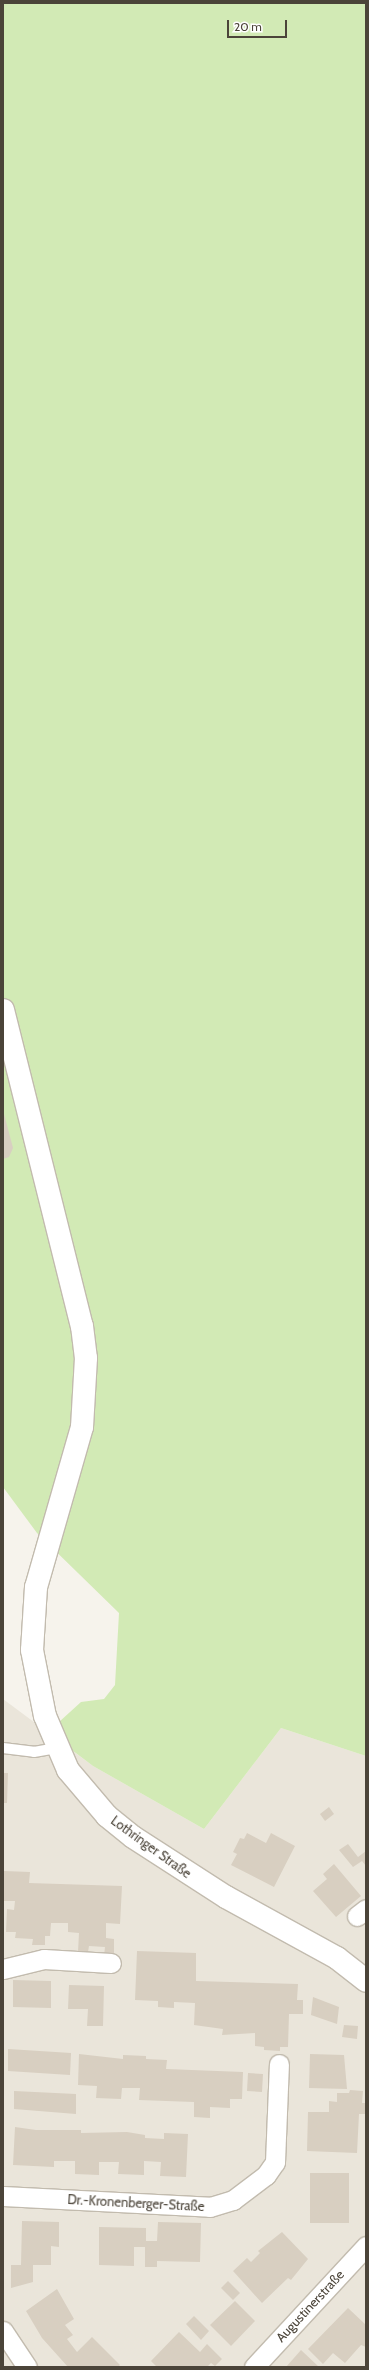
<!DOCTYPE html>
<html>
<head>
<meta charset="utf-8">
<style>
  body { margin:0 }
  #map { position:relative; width:369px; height:2370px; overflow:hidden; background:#f6f3ec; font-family:Cabin,sans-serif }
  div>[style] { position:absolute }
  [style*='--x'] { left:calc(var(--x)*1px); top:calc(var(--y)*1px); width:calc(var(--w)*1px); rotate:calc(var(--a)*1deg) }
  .residential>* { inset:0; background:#eae5da }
  .green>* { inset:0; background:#d2eab5 }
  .building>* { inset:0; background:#d8cfc1 }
  .roads { filter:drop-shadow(1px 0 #c2bbae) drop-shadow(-1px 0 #c2bbae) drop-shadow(0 1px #c2bbae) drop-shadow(0 -1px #c2bbae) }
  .service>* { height:10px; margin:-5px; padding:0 5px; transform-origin:5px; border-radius:5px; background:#fff }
  .minor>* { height:19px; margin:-9.5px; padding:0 9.5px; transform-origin:9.5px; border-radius:9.5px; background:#fff }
  .tertiary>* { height:22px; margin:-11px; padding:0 11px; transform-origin:11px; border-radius:11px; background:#fff }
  span { translate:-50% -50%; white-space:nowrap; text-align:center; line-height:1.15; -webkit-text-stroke:3.5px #fff; paint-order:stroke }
  .street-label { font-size:13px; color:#4b4439 }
  .frame { position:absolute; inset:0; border:4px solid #4b4439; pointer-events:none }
  .scale { position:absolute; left:227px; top:20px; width:60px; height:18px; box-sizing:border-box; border:2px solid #4b4439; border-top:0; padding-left:5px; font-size:12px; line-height:14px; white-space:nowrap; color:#4b4439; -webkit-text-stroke:3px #fff; paint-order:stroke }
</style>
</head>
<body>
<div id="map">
  <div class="residential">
    <i style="clip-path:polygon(3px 1699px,93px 1766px,204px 1829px,281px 1728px,366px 1756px,366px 2367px,3px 2367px)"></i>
  </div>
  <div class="green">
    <i style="clip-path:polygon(3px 3px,366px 3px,366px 1756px,281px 1728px,204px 1829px,93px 1766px,48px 1732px,81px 1702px,104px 1699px,115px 1685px,119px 1613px,37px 1533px,3px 1487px)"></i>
  </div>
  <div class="building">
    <i style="clip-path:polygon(3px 1110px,13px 1148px,9px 1157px,3px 1159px)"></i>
    <i style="clip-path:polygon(3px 1773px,8px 1773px,7px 1803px,3px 1803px)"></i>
    <i style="clip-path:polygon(329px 1807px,334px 1814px,325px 1821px,320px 1814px)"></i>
    <i style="clip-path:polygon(247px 1833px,266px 1843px,271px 1833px,295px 1846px,274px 1887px,231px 1865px,237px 1854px,233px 1852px,240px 1838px,244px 1839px)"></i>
    <i style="clip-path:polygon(348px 1844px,358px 1857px,366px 1851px,366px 1866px,362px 1861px,353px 1867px,339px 1850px)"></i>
    <i style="clip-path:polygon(334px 1864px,361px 1896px,336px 1917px,313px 1891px,327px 1879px,323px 1874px)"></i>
    <i style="clip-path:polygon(4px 1871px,30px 1872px,29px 1883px,122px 1886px,120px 1924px,106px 1923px,106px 1938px,114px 1939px,114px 1957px,104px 1956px,105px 1947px,89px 1946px,88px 1952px,78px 1952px,79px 1933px,68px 1932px,68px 1923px,51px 1923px,50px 1936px,45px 1936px,45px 1945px,32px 1945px,33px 1939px,15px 1938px,16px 1932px,6px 1932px,7px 1909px,14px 1910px,15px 1901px,3px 1901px)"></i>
    <i style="clip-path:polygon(137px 1951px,196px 1953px,196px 1981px,298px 1984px,297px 2000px,303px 2000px,303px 2014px,289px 2014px,288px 2047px,280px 2047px,280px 2051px,264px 2050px,264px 2047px,255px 2046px,255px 2033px,222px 2035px,223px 2029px,194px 2025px,195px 2003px,174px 2002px,174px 2008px,158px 2007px,158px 2001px,135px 2000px)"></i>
    <i style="clip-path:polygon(13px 1980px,51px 1981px,51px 2008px,13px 2007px)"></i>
    <i style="clip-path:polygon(69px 1985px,104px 1986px,103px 2026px,87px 2026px,88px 2009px,68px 2009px)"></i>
    <i style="clip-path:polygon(313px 1997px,339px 2007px,337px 2024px,311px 2015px)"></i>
    <i style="clip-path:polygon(344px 2025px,358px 2026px,357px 2039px,342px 2037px)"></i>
    <i style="clip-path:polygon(8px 2049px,71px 2053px,70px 2075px,8px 2071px)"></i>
    <i style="clip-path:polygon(79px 2054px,123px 2059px,123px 2055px,146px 2056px,146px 2059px,167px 2060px,166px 2069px,243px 2072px,242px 2099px,230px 2099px,230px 2108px,210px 2107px,210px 2118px,194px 2117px,194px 2102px,139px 2100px,140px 2088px,122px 2088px,121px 2099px,96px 2098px,97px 2086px,78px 2085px)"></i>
    <i style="clip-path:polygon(310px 2054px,344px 2055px,347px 2089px,309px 2088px)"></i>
    <i style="clip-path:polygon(248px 2073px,263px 2074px,262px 2092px,247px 2091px)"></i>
    <i style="clip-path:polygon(350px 2090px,363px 2091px,362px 2103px,366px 2103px,366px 2114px,359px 2114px,357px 2153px,307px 2151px,308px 2112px,329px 2112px,329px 2101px,337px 2102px,337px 2093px,349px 2093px)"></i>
    <i style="clip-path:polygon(14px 2091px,76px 2094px,76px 2114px,14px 2109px)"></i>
    <i style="clip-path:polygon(15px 2127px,36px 2130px,81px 2130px,81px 2133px,127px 2132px,145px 2135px,145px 2138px,164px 2139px,164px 2133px,188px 2134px,186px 2177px,160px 2176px,161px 2162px,144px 2161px,144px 2175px,118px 2174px,119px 2162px,99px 2162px,99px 2175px,75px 2174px,75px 2161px,54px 2161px,54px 2167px,13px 2165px)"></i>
    <i style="clip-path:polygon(310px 2173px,349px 2173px,349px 2223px,310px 2223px)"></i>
    <i style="clip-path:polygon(22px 2221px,59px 2222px,59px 2247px,51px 2246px,51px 2265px,33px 2265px,33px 2282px,11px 2288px,11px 2265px,21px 2265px)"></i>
    <i style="clip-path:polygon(158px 2222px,201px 2223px,200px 2262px,157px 2261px,157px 2267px,145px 2267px,145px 2247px,134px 2247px,134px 2266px,99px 2265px,99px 2227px,146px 2228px,146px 2241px,157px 2241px)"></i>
    <i style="clip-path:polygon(282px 2232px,308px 2259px,291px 2280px,288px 2278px,262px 2303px,233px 2271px,247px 2258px,251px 2262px,260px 2253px,258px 2251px)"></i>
    <i style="clip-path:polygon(228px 2281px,240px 2293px,233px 2300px,221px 2288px)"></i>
    <i style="clip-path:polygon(57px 2289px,74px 2319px,65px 2325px,73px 2335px,67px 2339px,77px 2352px,92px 2337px,120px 2365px,118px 2367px,68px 2367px,42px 2338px,26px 2311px)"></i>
    <i style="clip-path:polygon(235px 2301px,255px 2321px,231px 2346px,210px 2325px)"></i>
    <i style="clip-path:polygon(348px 2308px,366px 2325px,366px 2347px,361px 2345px,345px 2363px,333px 2353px,323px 2364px,308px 2349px)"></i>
    <i style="clip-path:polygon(194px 2316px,209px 2331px,201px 2340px,186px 2324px)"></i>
    <i style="clip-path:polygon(179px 2332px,200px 2352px,207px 2344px,222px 2359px,215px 2366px,211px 2363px,207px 2367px,157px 2367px,151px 2361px)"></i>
    <i style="clip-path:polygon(301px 2350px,319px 2367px,286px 2367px)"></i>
  </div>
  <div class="roads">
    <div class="service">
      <i style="--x:3;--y:1748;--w:31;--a:7"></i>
      <i style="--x:34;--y:1752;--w:23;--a:-10"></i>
    </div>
    <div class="minor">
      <i style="--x:357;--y:1916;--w:11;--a:-38"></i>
      <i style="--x:3;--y:1969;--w:42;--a:-13.7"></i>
      <i style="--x:44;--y:1959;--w:67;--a:3.4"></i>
      <i style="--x:3;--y:2196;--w:207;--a:3"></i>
      <i style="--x:210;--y:2207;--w:24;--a:-17"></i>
      <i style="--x:233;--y:2200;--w:41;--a:-37.1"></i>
      <i style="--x:266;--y:2175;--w:16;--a:-55"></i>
      <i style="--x:275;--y:2162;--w:98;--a:-87.7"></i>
      <i style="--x:3;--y:2331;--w:43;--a:56.3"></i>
      <i style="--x:254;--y:2367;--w:165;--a:-47.2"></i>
    </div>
    <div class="tertiary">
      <i style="--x:3;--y:1010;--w:326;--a:76"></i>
      <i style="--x:82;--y:1326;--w:32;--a:83"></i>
      <i style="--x:86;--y:1358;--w:69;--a:93.3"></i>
      <i style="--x:82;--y:1427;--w:166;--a:106"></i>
      <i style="--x:36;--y:1587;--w:63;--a:93.6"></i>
      <i style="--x:32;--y:1650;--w:67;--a:78.9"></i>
      <i style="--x:45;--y:1716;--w:59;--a:66.9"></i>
      <i style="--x:68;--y:1770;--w:60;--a:49.7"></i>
      <i style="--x:107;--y:1816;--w:33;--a:39"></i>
      <i style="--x:133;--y:1837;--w:111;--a:32.8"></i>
      <i style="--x:226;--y:1897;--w:127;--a:28.8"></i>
      <i style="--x:337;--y:1958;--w:37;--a:38"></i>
    </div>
  </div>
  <div class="street-label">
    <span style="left:151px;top:1847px;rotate:36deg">Lothringer Straße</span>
    <span style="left:136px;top:2203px;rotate:3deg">Dr.-Kronenberger-Straße</span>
    <span style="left:310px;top:2306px;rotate:-47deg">Augustinerstraße</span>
  </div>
  <div class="frame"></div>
  <div class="scale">20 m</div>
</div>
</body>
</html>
